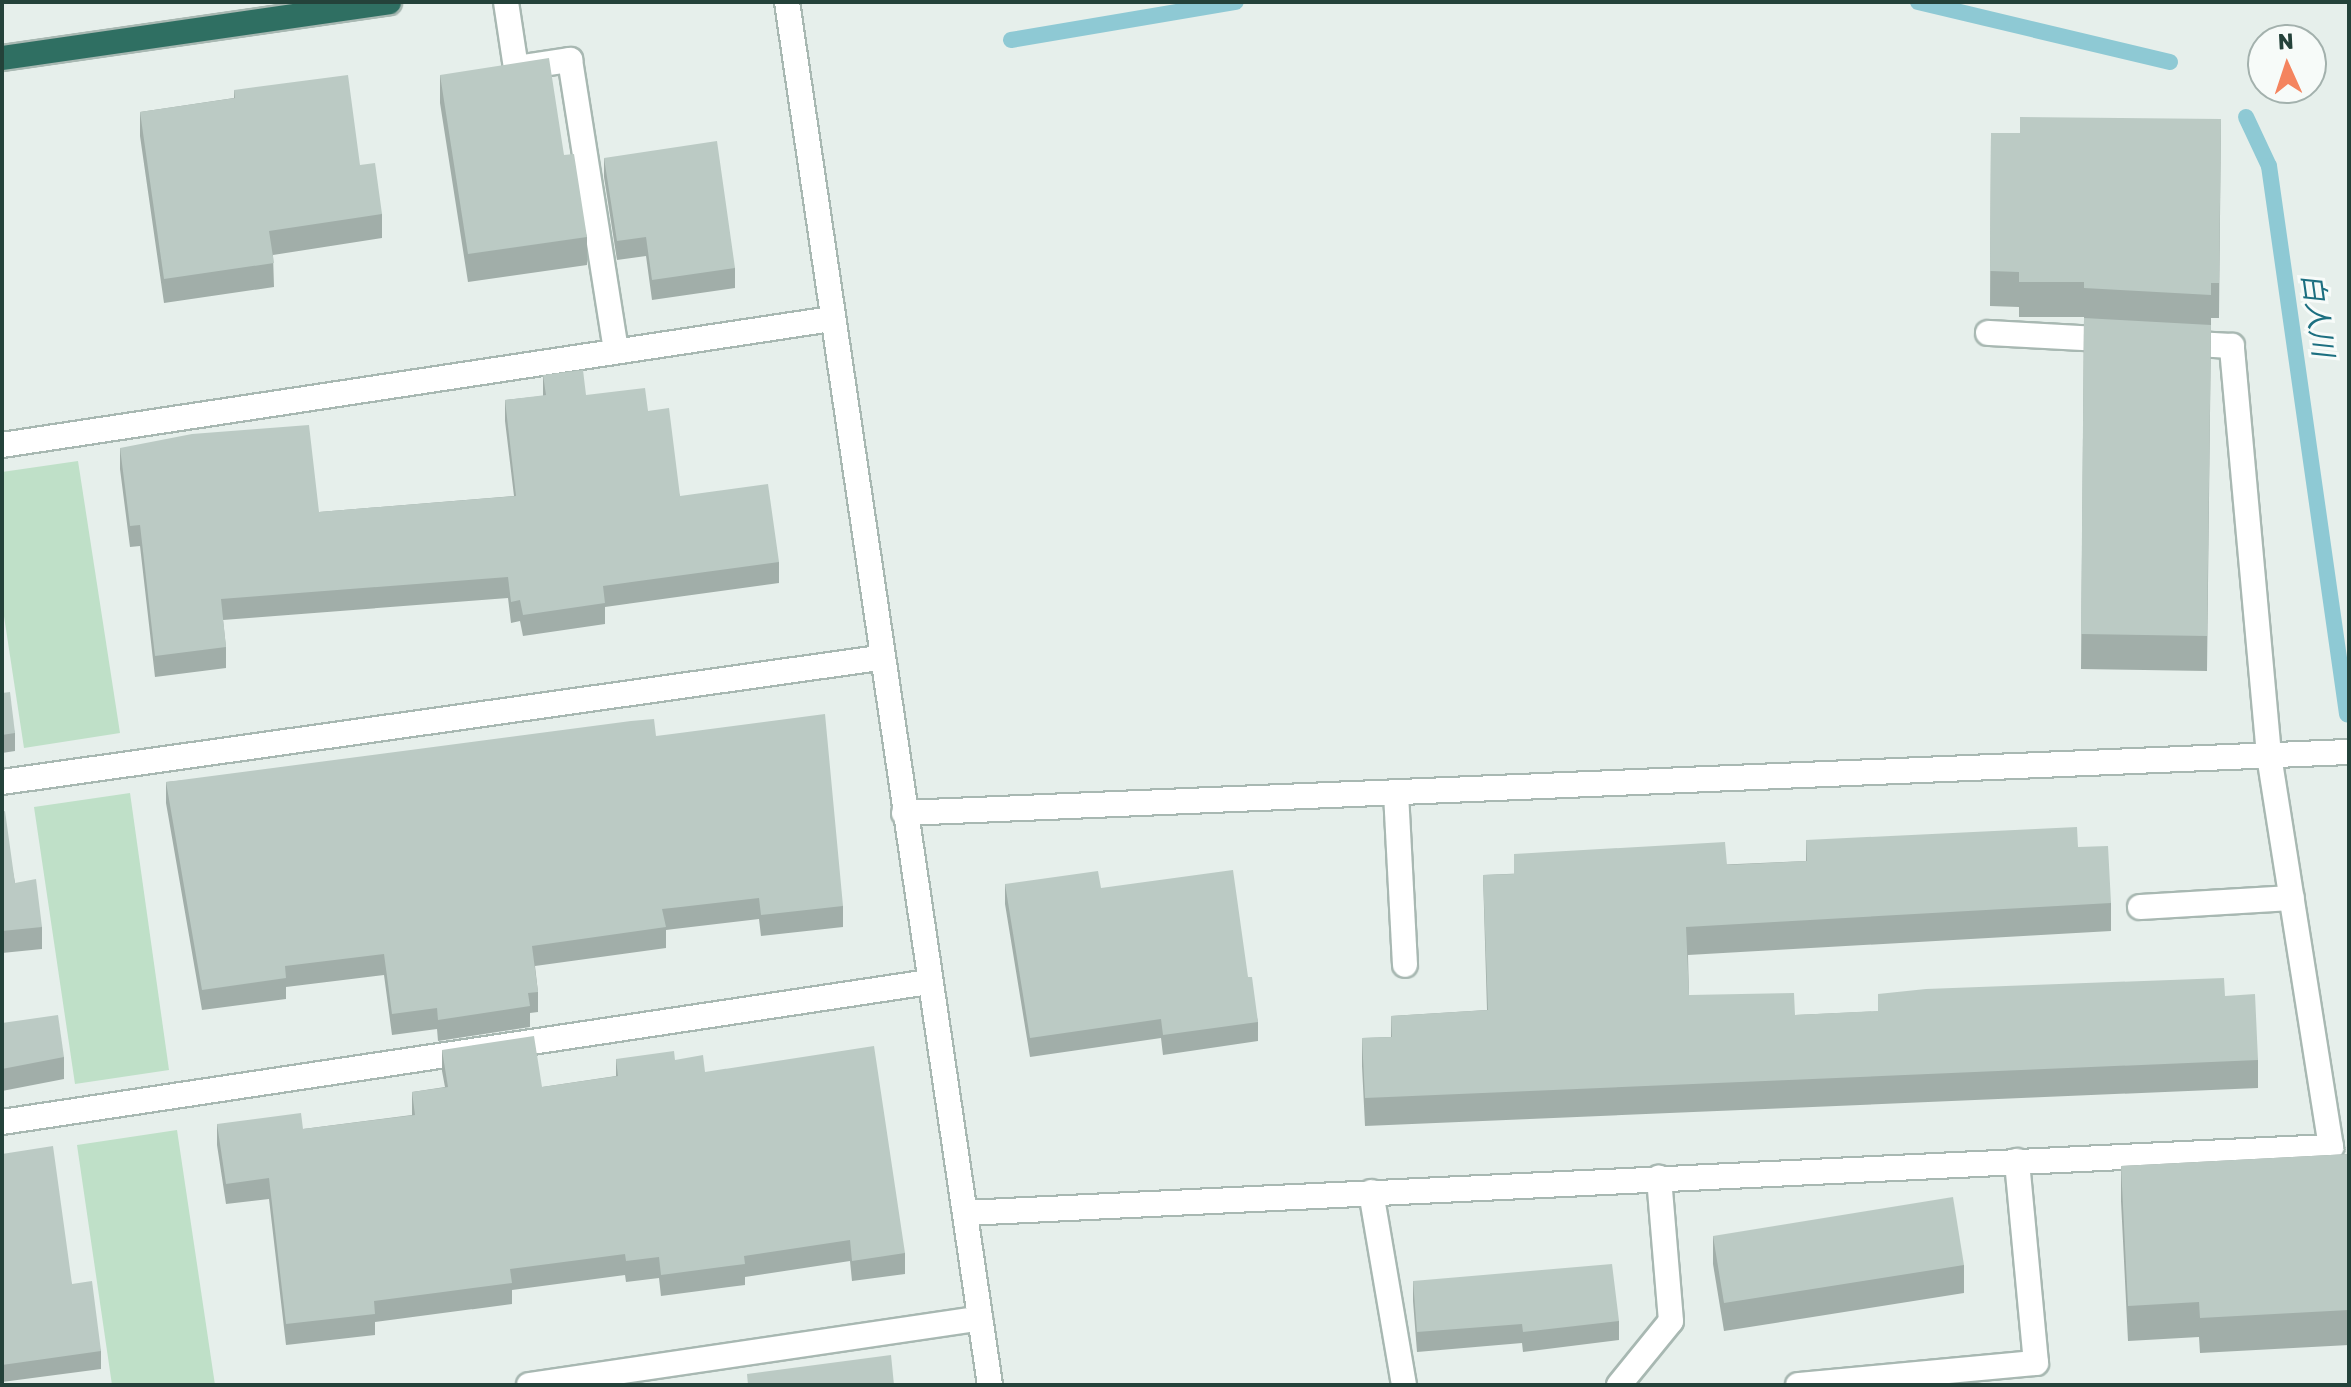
<!DOCTYPE html>
<html>
<head>
<meta charset="utf-8">
<style>
  body { margin:0 }
  #map { position:relative; width:2351px; height:1387px; overflow:hidden; background:#e6efeb; font-family:Rubik,"Noto Sans JP",sans-serif }
  div>[style] { position:absolute }
  [style*='--x'] { left:calc(var(--x)*1px); top:calc(var(--y)*1px); width:calc(var(--w)*1px); rotate:calc(var(--a)*1deg) }
  .green>* { inset:0; background:#bfe0c8 }
  .stream>* { height:16px; margin:-8px; padding:0 8px; transform-origin:8px; border-radius:8px; background:#8ec9d4 }
  .roads { filter:drop-shadow(2px 0 #a8b8b2) drop-shadow(-2px 0 #a8b8b2) drop-shadow(0 2px #a8b8b2) drop-shadow(0 -2px #a8b8b2) }
  .minor>* { height:24px; margin:-12px; padding:0 12px; transform-origin:12px; border-radius:12px; background:#fff }
  .highway>* { height:24px; margin:-12px; padding:0 12px; transform-origin:12px; border-radius:12px; background:#2f6f62 }
  .wall>* { inset:0; background:#a1aea9 }
  .building>* { inset:0; background:#bbcac4 }
  span { translate:-50% -50%; white-space:nowrap; text-align:center; line-height:1.15; -webkit-text-stroke:6px #f7fbf9; paint-order:stroke }
  .water-label { font-size:28px; color:#1c6f80; font-style:italic }
  .frame { position:absolute; inset:0; border:4px solid #24423a; pointer-events:none }
  .north { position:absolute; left:2247px; top:24px; width:80px; height:80px; box-sizing:border-box; background:#f7fbf9; border:2px solid #a3b1ad; border-radius:50%; rotate:357deg; font-size:22px; font-weight:700; line-height:32px; text-align:center; color:#24423a }
  .north::after { content:''; display:block; margin:auto; width:28px; height:36px; background:#f4845f; clip-path:polygon(50% 0,100% 100%,50% 72%,0 100%) }
</style>
</head>
<body>
<div id="map">
  <div class="green">
    <i style="clip-path:polygon(78px 461px,120px 733px,24px 748px,2px 603px,2px 472px)"></i>
    <i style="clip-path:polygon(130px 793px,169px 1070px,75px 1084px,34px 807px)"></i>
    <i style="clip-path:polygon(177px 1130px,215px 1385px,112px 1385px,77px 1145px)"></i>
  </div>
  <div class="stream">
    <i style="--x:1918;--y:2;--w:259;--a:13.4"></i>
    <i style="--x:1011;--y:40;--w:228;--a:-9.6"></i>
    <i style="--x:2246;--y:117;--w:54;--a:64.9"></i>
    <i style="--x:2269;--y:166;--w:554;--a:81.9"></i>
  </div>
  <div class="roads">
    <div class="minor">
      <i style="--x:506;--y:2;--w:67;--a:81.4"></i>
      <i style="--x:516;--y:68;--w:55;--a:-8.4"></i>
      <i style="--x:570;--y:60;--w:295;--a:81"></i>
      <i style="--x:787;--y:2;--w:1398;--a:81.65"></i>
      <i style="--x:1988;--y:333;--w:129;--a:3.1"></i>
      <i style="--x:2;--y:445;--w:839;--a:-8.64"></i>
      <i style="--x:2;--y:782;--w:886;--a:-8.05"></i>
      <i style="--x:1396;--y:793;--w:172;--a:87"></i>
      <i style="--x:904;--y:813;--w:1446;--a:-2.42"></i>
      <i style="--x:2140;--y:907;--w:152;--a:-3.4"></i>
      <i style="--x:2;--y:1122;--w:938;--a:-8.59"></i>
      <i style="--x:1371;--y:1192;--w:196;--a:80.3"></i>
      <i style="--x:965;--y:1213;--w:1368;--a:-2.77"></i>
      <i style="--x:2331;--y:1147;--w:397;--a:-99"></i>
      <i style="--x:2269;--y:755;--w:411;--a:-95.2"></i>
      <i style="--x:2232;--y:346;--w:54;--a:-176.8"></i>
      <i style="--x:529;--y:1385;--w:456;--a:-8.4"></i>
      <i style="--x:1619;--y:1385;--w:82;--a:-50.9"></i>
      <i style="--x:1671;--y:1321;--w:144;--a:-94.8"></i>
      <i style="--x:1798;--y:1385;--w:239;--a:-5.3"></i>
      <i style="--x:2036;--y:1363;--w:203;--a:-95.4"></i>
    </div>
    <div class="highway">
      <i style="--x:2;--y:58;--w:391;--a:-8.2"></i>
    </div>
  </div>
  <div class="wall">
    <i style="clip-path:polygon(440px 75px,564px 155px,587px 237px,587px 265px,468px 282px,440px 103px)"></i>
    <i style="clip-path:polygon(234px 90px,382px 214px,382px 238px,273px 255px,274px 287px,164px 303px,140px 136px,140px 112px,234px 98px)"></i>
    <i style="clip-path:polygon(2221px 119px,2219px 318px,2211px 318px,2211px 330px,2207px 671px,2081px 669px,2084px 317px,2019px 317px,2019px 307px,1990px 306px,1991px 133px,2020px 133px)"></i>
    <i style="clip-path:polygon(604px 158px,735px 268px,735px 288px,652px 300px,646px 256px,617px 260px,604px 177px)"></i>
    <i style="clip-path:polygon(543px 375px,586px 395px,648px 411px,680px 496px,779px 562px,779px 583px,605px 607px,605px 624px,523px 636px,520px 621px,511px 623px,508px 598px,223px 620px,226px 647px,226px 668px,155px 677px,140px 546px,130px 547px,120px 469px,120px 448px,319px 512px,514px 496px,505px 421px,505px 400px,543px 396px)"></i>
    <i style="clip-path:polygon(2px 693px,15px 733px,15px 751px,2px 753px)"></i>
    <i style="clip-path:polygon(656px 736px,843px 906px,843px 927px,761px 936px,759px 919px,666px 930px,666px 948px,535px 966px,538px 992px,538px 1012px,530px 1013px,530px 1027px,438px 1041px,437px 1029px,392px 1035px,384px 975px,286px 987px,286px 999px,202px 1010px,166px 803px,166px 782px)"></i>
    <i style="clip-path:polygon(2px 812px,15px 883px,42px 927px,42px 949px,2px 953px)"></i>
    <i style="clip-path:polygon(1806px 840px,2078px 847px,2111px 903px,2111px 931px,1688px 955px,1689px 995px,1795px 1015px,2225px 996px,2258px 1060px,2258px 1088px,1365px 1126px,1362px 1066px,1362px 1038px,1391px 1037px,1391px 1016px,1487px 1010px,1483px 875px,1806px 861px)"></i>
    <i style="clip-path:polygon(1005px 884px,1101px 888px,1248px 977px,1258px 1022px,1258px 1041px,1163px 1055px,1161px 1038px,1030px 1057px,1005px 904px)"></i>
    <i style="clip-path:polygon(2px 1023px,64px 1057px,64px 1079px,2px 1091px)"></i>
    <i style="clip-path:polygon(442px 1050px,542px 1087px,616px 1076px,616px 1059px,675px 1060px,705px 1072px,905px 1253px,905px 1274px,852px 1281px,850px 1261px,745px 1277px,745px 1285px,661px 1296px,659px 1278px,626px 1282px,625px 1275px,512px 1290px,512px 1304px,375px 1322px,375px 1335px,286px 1345px,269px 1199px,226px 1204px,217px 1145px,217px 1124px,303px 1129px,412px 1115px,412px 1092px,445px 1087px,442px 1071px)"></i>
    <i style="clip-path:polygon(2px 1154px,72px 1284px,101px 1351px,101px 1369px,2px 1382px)"></i>
    <i style="clip-path:polygon(2349px 1154px,2349px 1345px,2200px 1353px,2199px 1337px,2128px 1341px,2121px 1201px,2121px 1166px)"></i>
    <i style="clip-path:polygon(1713px 1236px,1964px 1265px,1964px 1293px,1724px 1331px,1713px 1264px)"></i>
    <i style="clip-path:polygon(1413px 1281px,1619px 1321px,1619px 1340px,1523px 1352px,1522px 1343px,1417px 1352px,1413px 1301px)"></i>
  </div>
  <div class="building">
    <i style="clip-path:polygon(549px 58px,564px 155px,574px 154px,587px 237px,468px 254px,440px 75px)"></i>
    <i style="clip-path:polygon(348px 75px,360px 165px,375px 163px,382px 214px,269px 231px,274px 263px,164px 279px,140px 112px,235px 98px,234px 90px)"></i>
    <i style="clip-path:polygon(2020px 117px,2221px 119px,2219px 283px,2211px 283px,2211px 295px,2084px 288px,2084px 282px,2019px 282px,2019px 272px,1990px 271px,1991px 133px,2020px 133px)"></i>
    <i style="clip-path:polygon(717px 141px,735px 268px,652px 280px,646px 237px,617px 241px,604px 158px)"></i>
    <i style="clip-path:polygon(2084px 318px,2211px 325px,2207px 636px,2081px 634px)"></i>
    <i style="clip-path:polygon(583px 370px,586px 395px,645px 388px,648px 411px,669px 408px,680px 496px,768px 484px,779px 562px,603px 586px,605px 603px,523px 615px,520px 600px,511px 602px,508px 577px,221px 599px,226px 647px,155px 656px,140px 525px,130px 526px,120px 448px,192px 434px,309px 425px,319px 512px,516px 496px,505px 400px,546px 395px,543px 375px)"></i>
    <i style="clip-path:polygon(10px 692px,15px 733px,2px 735px,2px 693px)"></i>
    <i style="clip-path:polygon(825px 714px,843px 906px,761px 915px,759px 898px,662px 909px,666px 927px,532px 946px,538px 992px,528px 993px,530px 1006px,438px 1020px,437px 1008px,392px 1014px,384px 954px,285px 966px,286px 978px,202px 990px,166px 782px,631px 721px,654px 719px,656px 736px)"></i>
    <i style="clip-path:polygon(5px 811px,15px 883px,36px 879px,42px 927px,2px 931px,2px 812px)"></i>
    <i style="clip-path:polygon(2077px 827px,2078px 847px,2108px 846px,2111px 903px,1686px 927px,1689px 995px,1794px 993px,1795px 1015px,1878px 1011px,1878px 994px,1926px 989px,2224px 978px,2225px 996px,2255px 994px,2258px 1060px,1365px 1098px,1362px 1038px,1392px 1037px,1391px 1016px,1488px 1010px,1483px 875px,1514px 874px,1514px 854px,1725px 842px,1727px 865px,1807px 861px,1806px 840px)"></i>
    <i style="clip-path:polygon(1233px 870px,1248px 977px,1252px 977px,1258px 1022px,1163px 1035px,1161px 1019px,1030px 1038px,1005px 884px,1098px 871px,1101px 888px)"></i>
    <i style="clip-path:polygon(58px 1015px,64px 1057px,2px 1069px,2px 1023px)"></i>
    <i style="clip-path:polygon(534px 1036px,542px 1087px,618px 1076px,616px 1059px,674px 1051px,675px 1060px,703px 1055px,705px 1072px,874px 1046px,905px 1253px,852px 1261px,850px 1240px,744px 1256px,745px 1264px,661px 1275px,659px 1257px,626px 1261px,625px 1254px,510px 1269px,512px 1283px,374px 1301px,375px 1314px,286px 1324px,269px 1178px,226px 1184px,217px 1124px,301px 1113px,303px 1129px,415px 1115px,412px 1092px,448px 1087px,442px 1050px)"></i>
    <i style="clip-path:polygon(53px 1146px,72px 1284px,92px 1281px,101px 1351px,2px 1365px,2px 1154px)"></i>
    <i style="clip-path:polygon(2349px 1154px,2349px 1310px,2200px 1318px,2199px 1302px,2128px 1306px,2121px 1166px)"></i>
    <i style="clip-path:polygon(1953px 1197px,1964px 1265px,1724px 1303px,1713px 1236px)"></i>
    <i style="clip-path:polygon(1612px 1264px,1619px 1321px,1523px 1332px,1522px 1324px,1417px 1332px,1413px 1281px)"></i>
    <i style="clip-path:polygon(891px 1355px,894px 1385px,748px 1385px,747px 1374px)"></i>
  </div>
  <div class="water-label">
    <span style="left:2317px;top:315px;rotate:82deg">白人川</span>
  </div>
  <div class="frame"></div>
  <div class="north">N</div>
</div>
</body>
</html>
